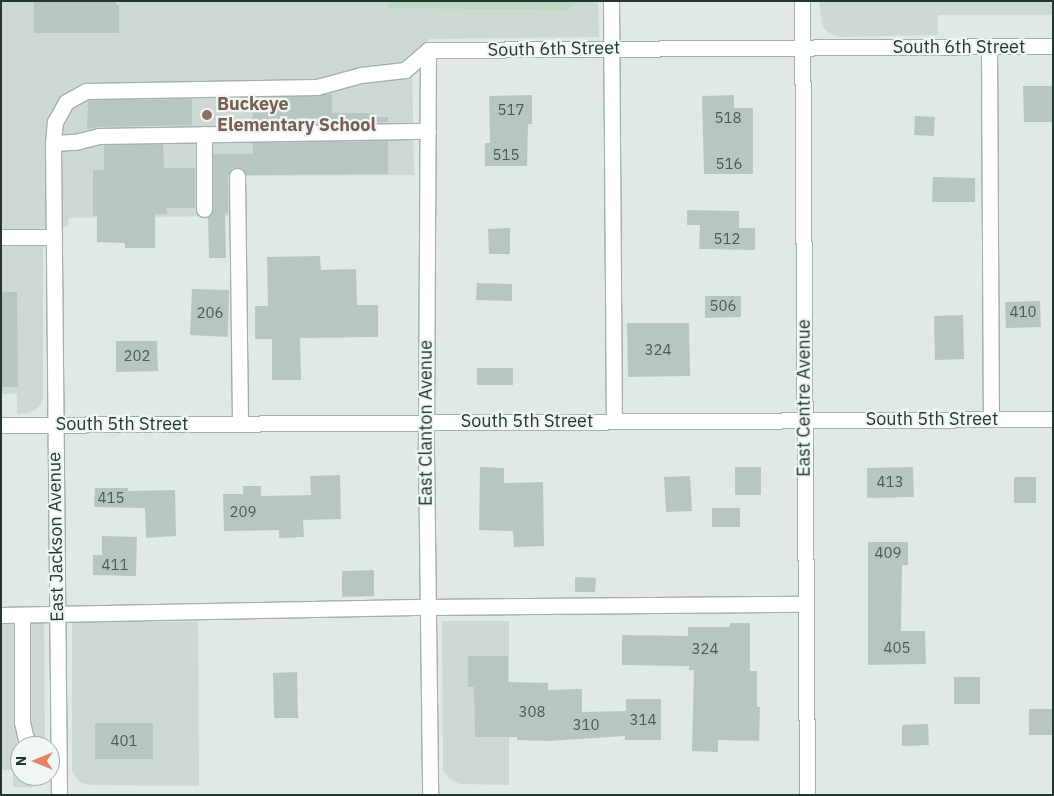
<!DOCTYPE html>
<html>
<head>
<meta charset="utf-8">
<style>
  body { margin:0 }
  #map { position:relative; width:1054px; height:796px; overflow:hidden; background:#e0e9e5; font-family:"IBM Plex Sans",sans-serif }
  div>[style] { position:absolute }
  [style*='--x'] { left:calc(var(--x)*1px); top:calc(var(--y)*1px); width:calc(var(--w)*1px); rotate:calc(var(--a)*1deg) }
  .built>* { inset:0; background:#ced9d4 }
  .green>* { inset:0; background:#bbd8c3 }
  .building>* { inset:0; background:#b8c6c1 }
  .roads { filter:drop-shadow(1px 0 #a3b0ac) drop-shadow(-1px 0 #a3b0ac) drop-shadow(0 1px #a3b0ac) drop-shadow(0 -1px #a3b0ac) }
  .minor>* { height:15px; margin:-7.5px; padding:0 7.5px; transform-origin:7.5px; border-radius:7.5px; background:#fff }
  .dots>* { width:14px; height:14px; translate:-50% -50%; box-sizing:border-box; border:2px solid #f0f6f3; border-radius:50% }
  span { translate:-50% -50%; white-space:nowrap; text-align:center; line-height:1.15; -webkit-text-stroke:4.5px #f0f6f3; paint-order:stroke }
  .number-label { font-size:15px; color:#485b56 }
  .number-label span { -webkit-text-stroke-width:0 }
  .street-label { font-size:18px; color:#223732 }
  .education-label { font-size:18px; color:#785e54; font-weight:700 }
  .left { translate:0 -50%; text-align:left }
  .frame { position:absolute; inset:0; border:2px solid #223732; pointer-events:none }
  .north { position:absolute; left:10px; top:736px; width:50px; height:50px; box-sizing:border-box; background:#f0f6f3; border:1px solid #9eaaa6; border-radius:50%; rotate:270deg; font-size:14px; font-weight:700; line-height:20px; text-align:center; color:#223732 }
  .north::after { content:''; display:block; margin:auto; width:18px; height:22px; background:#e38464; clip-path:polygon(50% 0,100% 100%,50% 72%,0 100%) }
</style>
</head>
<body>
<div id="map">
  <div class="built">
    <i style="clip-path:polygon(1px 1px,598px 1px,599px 37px,430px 39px,412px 55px,414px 175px,231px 176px,231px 216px,69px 218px,68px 227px,43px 228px,43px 399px,37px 409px,29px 413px,17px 414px,17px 394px,1px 394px)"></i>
    <i style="clip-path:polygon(819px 1px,1053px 1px,1053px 15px,938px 15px,938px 35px,841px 37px,829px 33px,822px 26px)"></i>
    <i style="clip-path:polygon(1px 608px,44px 609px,45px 746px,20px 746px,20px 776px,43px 776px,38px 783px,31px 787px,13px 787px,13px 770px,1px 770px)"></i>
    <i style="clip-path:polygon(72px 621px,198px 622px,199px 786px,91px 785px,81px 783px,76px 778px,72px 770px)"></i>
    <i style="clip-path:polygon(442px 621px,509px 621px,509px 785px,460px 784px,449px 778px,443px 770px)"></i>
  </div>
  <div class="green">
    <i style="clip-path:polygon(388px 1px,577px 1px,568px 10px,388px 8px)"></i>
  </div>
  <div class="building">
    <i style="clip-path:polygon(34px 1px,116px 1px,116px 5px,119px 5px,119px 33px,34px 33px)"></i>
    <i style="clip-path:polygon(1023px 86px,1053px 86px,1053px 122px,1024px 122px)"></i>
    <i style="clip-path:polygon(332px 94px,332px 113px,371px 113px,371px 117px,388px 117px,388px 122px,253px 124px,252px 98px)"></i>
    <i style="clip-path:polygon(532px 95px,532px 124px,528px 124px,527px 166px,485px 166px,485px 143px,490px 143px,489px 96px)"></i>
    <i style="clip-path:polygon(734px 95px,734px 108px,753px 108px,753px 174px,704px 174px,702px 96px)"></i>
    <i style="clip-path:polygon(192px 99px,192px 125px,99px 127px,87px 129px,88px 100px)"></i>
    <i style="clip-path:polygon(915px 116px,935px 117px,934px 136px,914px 135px)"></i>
    <i style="clip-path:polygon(388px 141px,388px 174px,246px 175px,241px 168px,232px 168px,228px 176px,228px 213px,225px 213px,226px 258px,209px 258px,208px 217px,213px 209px,213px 154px,253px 154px,253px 143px)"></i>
    <i style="clip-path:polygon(163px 144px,164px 168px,195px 168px,195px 208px,166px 208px,167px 214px,155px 214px,155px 248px,125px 248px,125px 243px,97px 242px,97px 215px,93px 216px,93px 170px,104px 170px,104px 145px)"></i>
    <i style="clip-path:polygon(933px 177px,975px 178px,975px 202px,932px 202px)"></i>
    <i style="clip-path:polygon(687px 210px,739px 211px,739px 228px,755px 228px,755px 250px,699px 249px,700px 225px,687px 225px)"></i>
    <i style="clip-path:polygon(510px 228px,510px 254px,489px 254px,488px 229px)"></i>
    <i style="clip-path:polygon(320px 256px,321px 270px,356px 269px,357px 305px,378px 305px,378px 337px,300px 338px,301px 380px,272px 380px,272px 339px,255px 339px,255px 306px,268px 306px,267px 257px)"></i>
    <i style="clip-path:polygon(477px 283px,512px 284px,512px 301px,476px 300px)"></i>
    <i style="clip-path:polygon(192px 289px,229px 290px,228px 337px,190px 335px)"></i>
    <i style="clip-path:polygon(1px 292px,17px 292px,18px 387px,1px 387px)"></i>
    <i style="clip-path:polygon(705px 296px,741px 296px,741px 317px,705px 318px)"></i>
    <i style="clip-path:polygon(1040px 301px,1041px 327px,1006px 328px,1005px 302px)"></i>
    <i style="clip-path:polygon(963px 315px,964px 359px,935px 360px,934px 316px)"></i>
    <i style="clip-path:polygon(627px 323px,689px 323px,690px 376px,628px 377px)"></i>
    <i style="clip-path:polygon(116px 341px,157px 341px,158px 371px,116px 372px)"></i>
    <i style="clip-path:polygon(477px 368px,513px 368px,513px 385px,477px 385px)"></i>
    <i style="clip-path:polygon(480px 467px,504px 468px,504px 483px,543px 482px,544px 546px,514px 547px,513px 531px,479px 530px)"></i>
    <i style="clip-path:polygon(735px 467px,761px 467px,761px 495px,735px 495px)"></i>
    <i style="clip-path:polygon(913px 467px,914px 497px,867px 498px,867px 468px)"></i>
    <i style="clip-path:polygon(340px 475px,341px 519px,303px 520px,304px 537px,279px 538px,279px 530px,224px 531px,223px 494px,243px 494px,243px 486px,261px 486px,261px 496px,311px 495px,310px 476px)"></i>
    <i style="clip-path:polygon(690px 476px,692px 511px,666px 512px,664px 477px)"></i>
    <i style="clip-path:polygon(1014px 477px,1036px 477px,1036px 503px,1014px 503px)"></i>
    <i style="clip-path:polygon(95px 488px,128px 488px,128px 491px,175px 490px,176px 536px,146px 538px,145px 508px,94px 507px)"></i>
    <i style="clip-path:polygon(712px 508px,740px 508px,740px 527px,712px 527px)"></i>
    <i style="clip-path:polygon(102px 536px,137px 537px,136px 576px,93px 575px,93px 555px,102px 555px)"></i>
    <i style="clip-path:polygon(868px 542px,908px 542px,908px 565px,902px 565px,901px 631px,925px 631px,926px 664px,868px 665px)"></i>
    <i style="clip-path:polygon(374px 570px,374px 596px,342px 597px,342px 571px)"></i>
    <i style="clip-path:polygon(575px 577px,596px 578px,595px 592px,575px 592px)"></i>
    <i style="clip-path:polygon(730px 623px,750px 623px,750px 671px,757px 671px,757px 707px,760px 707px,759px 741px,718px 740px,718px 752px,692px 751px,694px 670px,689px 670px,689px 666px,622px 665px,622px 635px,688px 636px,688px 627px,730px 627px)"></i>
    <i style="clip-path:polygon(468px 656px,508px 656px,508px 682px,548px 683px,548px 690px,582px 689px,582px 712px,626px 711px,626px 699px,661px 699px,661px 740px,625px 740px,625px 736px,547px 741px,517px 740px,517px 737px,475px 737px,474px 687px,468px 687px)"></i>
    <i style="clip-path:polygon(297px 672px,298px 718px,274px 718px,273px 673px)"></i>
    <i style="clip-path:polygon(954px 677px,980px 677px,980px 704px,954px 704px)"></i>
    <i style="clip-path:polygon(1029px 709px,1053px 709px,1053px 735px,1029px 735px)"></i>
    <i style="clip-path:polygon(95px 723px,153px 723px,153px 759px,95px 759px)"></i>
    <i style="clip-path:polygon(928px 724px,929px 745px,902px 746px,902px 725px)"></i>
  </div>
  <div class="roads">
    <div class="minor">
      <i style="--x:611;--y:1;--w:420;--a:89.6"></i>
      <i style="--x:802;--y:1;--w:794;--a:89.64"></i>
      <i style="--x:989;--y:47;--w:372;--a:89.7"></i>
      <i style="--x:428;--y:50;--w:402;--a:90.3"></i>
      <i style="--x:426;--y:452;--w:343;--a:89.3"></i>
      <i style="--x:53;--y:143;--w:22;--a:-3"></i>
      <i style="--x:75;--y:142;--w:25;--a:-14"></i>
      <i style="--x:99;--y:136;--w:329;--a:-0.9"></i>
      <i style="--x:237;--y:176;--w:247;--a:89.3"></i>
      <i style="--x:204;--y:209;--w:75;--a:-90"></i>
      <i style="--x:1;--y:237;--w:53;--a:0"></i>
      <i style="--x:1;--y:425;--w:1052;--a:-0.33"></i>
      <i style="--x:1;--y:615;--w:427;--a:-1.1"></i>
      <i style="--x:428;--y:607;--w:377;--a:-0.5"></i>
      <i style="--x:22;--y:615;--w:107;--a:90"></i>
      <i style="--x:22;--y:722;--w:17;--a:77"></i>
      <i style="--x:26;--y:739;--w:11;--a:41"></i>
      <i style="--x:59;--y:795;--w:652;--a:-90.53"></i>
      <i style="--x:53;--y:143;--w:21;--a:-85"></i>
      <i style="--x:55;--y:122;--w:23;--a:-61"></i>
      <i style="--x:66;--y:102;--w:23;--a:-29"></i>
      <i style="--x:86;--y:91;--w:231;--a:-1"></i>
      <i style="--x:317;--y:87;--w:46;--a:-15.3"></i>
      <i style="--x:361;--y:75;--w:44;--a:-6.5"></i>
      <i style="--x:405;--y:70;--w:30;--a:-41"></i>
      <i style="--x:428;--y:50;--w:625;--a:-0.37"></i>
    </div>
  </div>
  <div class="dots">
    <i style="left:207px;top:115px;background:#8d6e63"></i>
  </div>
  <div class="number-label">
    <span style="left:511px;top:110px">517</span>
    <span style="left:728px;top:118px">518</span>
    <span style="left:506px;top:155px">515</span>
    <span style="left:729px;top:164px">516</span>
    <span style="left:727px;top:239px">512</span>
    <span style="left:723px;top:306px">506</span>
    <span style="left:1023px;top:312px">410</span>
    <span style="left:210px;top:313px">206</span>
    <span style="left:658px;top:350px">324</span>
    <span style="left:137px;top:356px">202</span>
    <span style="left:890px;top:482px">413</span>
    <span style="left:111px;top:498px">415</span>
    <span style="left:243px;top:512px">209</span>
    <span style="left:888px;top:553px">409</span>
    <span style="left:115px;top:565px">411</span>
    <span style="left:897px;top:648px">405</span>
    <span style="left:705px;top:649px">324</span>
    <span style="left:532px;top:712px">308</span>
    <span style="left:643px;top:720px">314</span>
    <span style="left:586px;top:725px">310</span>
    <span style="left:124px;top:741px">401</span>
  </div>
  <div class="street-label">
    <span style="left:959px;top:47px">South 6th Street</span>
    <span style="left:554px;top:49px;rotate:-1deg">South 6th Street</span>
    <span style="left:804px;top:398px;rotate:-90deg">East Centre Avenue</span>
    <span style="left:932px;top:419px">South 5th Street</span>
    <span style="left:527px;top:421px">South 5th Street</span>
    <span style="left:426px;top:423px;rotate:-90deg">East Clanton Avenue</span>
    <span style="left:122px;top:424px">South 5th Street</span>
    <span style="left:56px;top:537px;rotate:-91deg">East Jackson Avenue</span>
  </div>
  <div class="education-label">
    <span class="left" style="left:217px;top:115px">Buckeye<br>Elementary School</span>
  </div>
  <div class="frame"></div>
  <div class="north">N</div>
</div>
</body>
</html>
